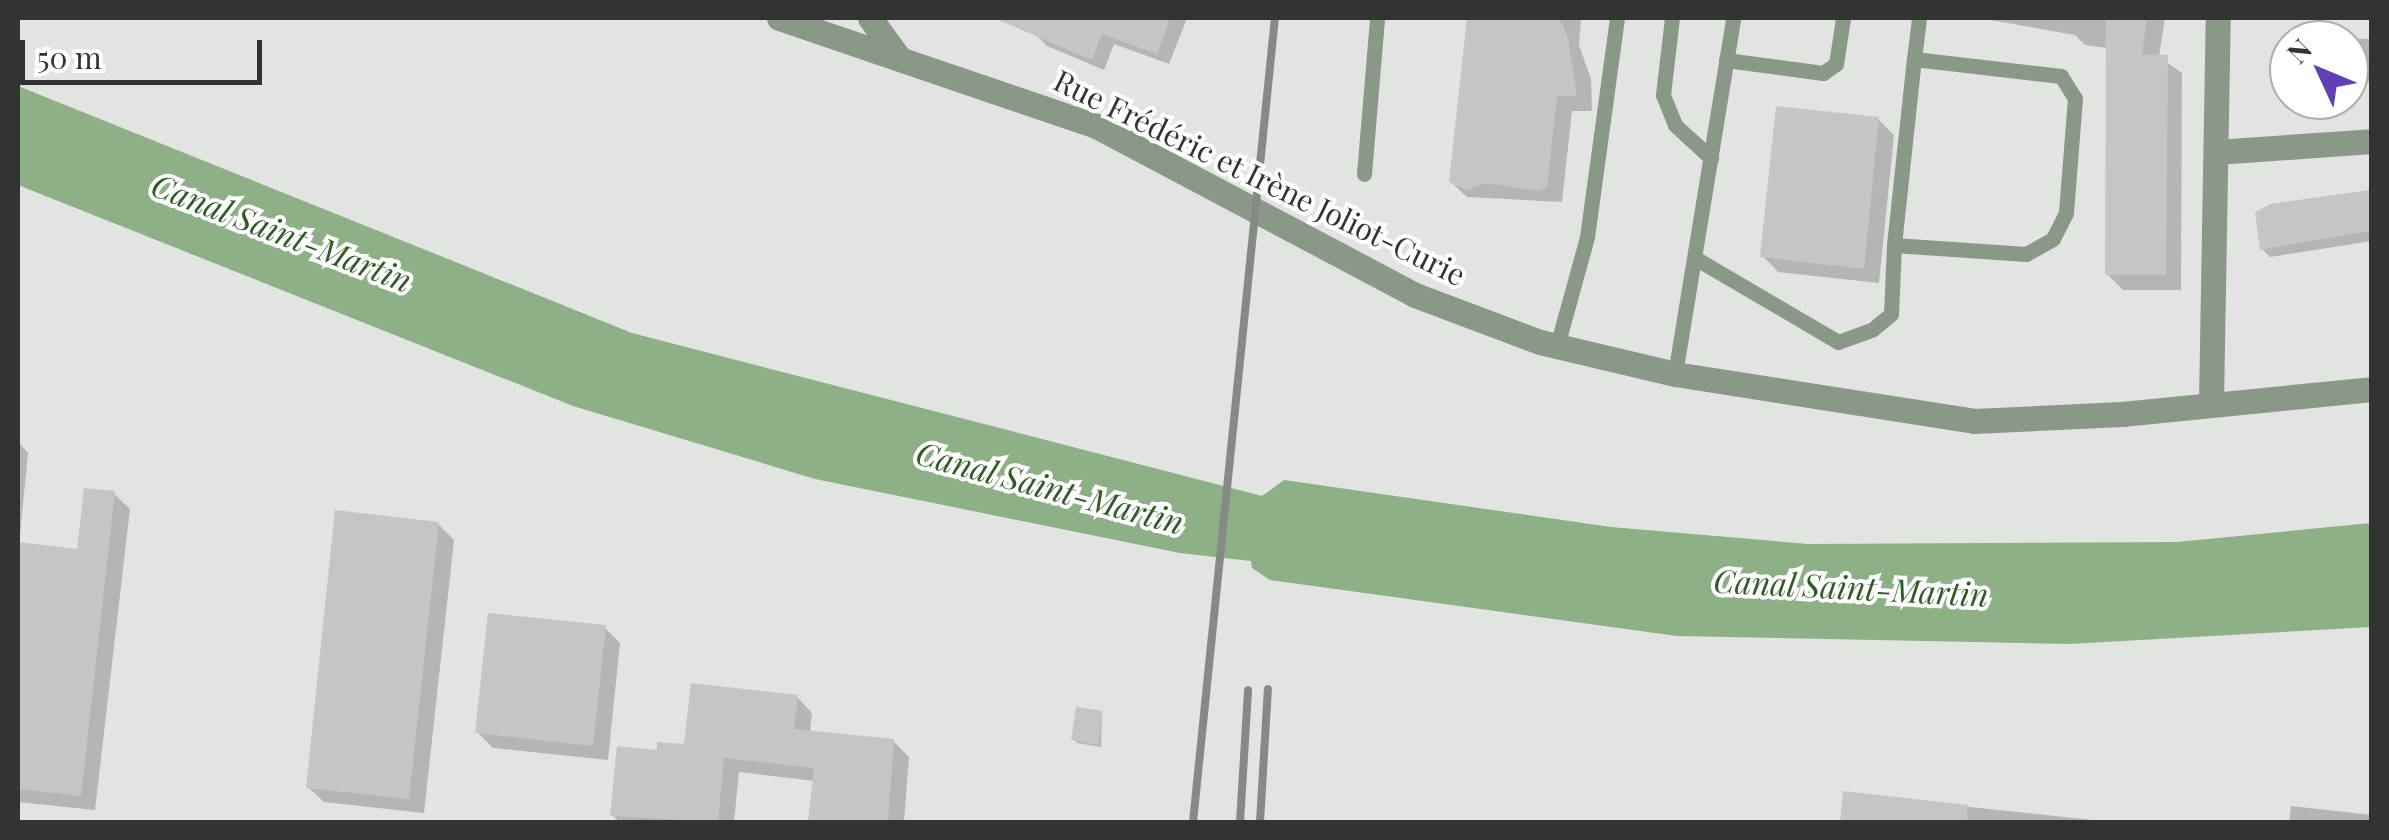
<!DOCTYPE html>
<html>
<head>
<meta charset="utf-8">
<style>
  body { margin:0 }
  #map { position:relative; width:2389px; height:840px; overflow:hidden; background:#e1e4e0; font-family:"Playfair Display",serif }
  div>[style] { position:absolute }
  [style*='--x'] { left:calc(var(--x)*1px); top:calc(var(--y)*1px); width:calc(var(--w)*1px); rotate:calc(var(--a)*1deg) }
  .water>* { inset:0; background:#8eb086 }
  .shadow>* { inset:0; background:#0003 }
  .building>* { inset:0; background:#c3c6c2 }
  .service>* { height:15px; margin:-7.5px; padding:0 7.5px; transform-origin:7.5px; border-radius:7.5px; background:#8a9987 }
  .minor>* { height:25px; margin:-12.5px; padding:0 12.5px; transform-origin:12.5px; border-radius:12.5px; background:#8a9987 }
  .rail>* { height:8px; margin:-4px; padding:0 4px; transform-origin:4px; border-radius:4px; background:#878986 }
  span { translate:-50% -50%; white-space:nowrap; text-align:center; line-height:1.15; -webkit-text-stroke:8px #fff; paint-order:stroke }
  .street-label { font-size:30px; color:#323432 }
  .water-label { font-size:32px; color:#2e5c23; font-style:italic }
  .frame { position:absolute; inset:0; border:20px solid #323432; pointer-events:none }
  .north { position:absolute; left:2269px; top:20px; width:100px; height:100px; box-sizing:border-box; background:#fff; border:2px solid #adaead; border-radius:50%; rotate:314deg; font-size:28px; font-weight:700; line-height:40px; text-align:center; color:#323432 }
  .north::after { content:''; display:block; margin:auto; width:35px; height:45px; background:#5f3fb7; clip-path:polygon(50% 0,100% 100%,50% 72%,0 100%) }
  .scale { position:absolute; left:20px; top:40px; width:242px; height:45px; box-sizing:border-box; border:5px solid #323432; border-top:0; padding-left:12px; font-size:30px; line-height:35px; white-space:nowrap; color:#323432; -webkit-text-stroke:8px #fff; paint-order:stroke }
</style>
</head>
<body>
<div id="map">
  <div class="water">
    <i style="clip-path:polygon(18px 86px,632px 333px,1262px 496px,1284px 480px,1611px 527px,1808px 544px,2177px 542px,2371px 523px,2371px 627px,2069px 644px,1677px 636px,1270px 580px,1252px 568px,1251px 561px,1180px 553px,815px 479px,573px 406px,18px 185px)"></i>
  </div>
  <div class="shadow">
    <i style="clip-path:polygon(1042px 18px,1187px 18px,1169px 64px,1114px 44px,1104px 70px,1047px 46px,1035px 34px)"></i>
    <i style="clip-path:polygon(1470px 18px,1581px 18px,1579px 45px,1591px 79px,1592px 111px,1572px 111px,1562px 202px,1467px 197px,1451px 182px)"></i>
    <i style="clip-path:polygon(1979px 18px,2165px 18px,2159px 57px,2182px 73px,2181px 290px,2123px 290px,2107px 274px,2108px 48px,2085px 45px,2075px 35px)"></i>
    <i style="clip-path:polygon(2282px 37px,2372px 39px,2372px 81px,2349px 88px,2349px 40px,2289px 40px,2289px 87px,2281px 79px)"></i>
    <i style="clip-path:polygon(1878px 119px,1894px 135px,1879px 283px,1778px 272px,1763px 256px)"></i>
    <i style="clip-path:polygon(2372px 195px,2372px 241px,2270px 257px,2262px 249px,2312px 200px)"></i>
    <i style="clip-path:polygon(18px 442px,28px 453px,19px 545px,79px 551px,114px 494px,130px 509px,95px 810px,18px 802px)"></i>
    <i style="clip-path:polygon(438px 524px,454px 540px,424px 813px,324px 802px,308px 787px)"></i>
    <i style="clip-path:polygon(604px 627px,620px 643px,608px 760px,493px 748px,477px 732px)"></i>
    <i style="clip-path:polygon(797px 697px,812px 713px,810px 733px,893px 741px,909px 757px,904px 822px,810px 822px,815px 781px,739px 772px,734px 822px,620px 822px,612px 815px,660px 753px)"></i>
    <i style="clip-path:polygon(1102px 714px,1101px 747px,1077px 743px,1074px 739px)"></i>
    <i style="clip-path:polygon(1846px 794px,2112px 822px,1843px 822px)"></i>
    <i style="clip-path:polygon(2291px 806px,2372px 815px,2372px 822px,2289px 822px)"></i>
  </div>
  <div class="building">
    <i style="clip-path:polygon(994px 18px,1170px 18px,1157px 54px,1102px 34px,1092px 60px)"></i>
    <i style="clip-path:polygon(1467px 18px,1559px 18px,1568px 37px,1577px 96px,1557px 96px,1547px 187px,1539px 191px,1486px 183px,1466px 190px,1449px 182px)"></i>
    <i style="clip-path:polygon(2106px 18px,2147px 18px,2142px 54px,2168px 55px,2166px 275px,2105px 275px)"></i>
    <i style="clip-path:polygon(1776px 106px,1879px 117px,1864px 269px,1760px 257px)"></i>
    <i style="clip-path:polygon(2369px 190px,2372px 231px,2260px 250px,2255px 212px,2271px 204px)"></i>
    <i style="clip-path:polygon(84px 488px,115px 491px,81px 796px,18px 789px,18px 542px,77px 549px)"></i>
    <i style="clip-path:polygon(335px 510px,439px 522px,409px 799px,306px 788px)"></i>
    <i style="clip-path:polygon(488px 613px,606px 625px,593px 746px,475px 733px)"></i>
    <i style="clip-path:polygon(691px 683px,798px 695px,794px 729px,894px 739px,888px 822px,808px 822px,814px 768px,724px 758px,718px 822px,610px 816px,617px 746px,657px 750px,657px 742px,684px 744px)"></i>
    <i style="clip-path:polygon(1076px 707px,1103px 711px,1098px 745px,1071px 740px)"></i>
    <i style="clip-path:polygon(1843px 791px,1968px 805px,1967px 822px,1840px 822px)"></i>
  </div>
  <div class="service">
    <i style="--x:1672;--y:18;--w:78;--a:96.7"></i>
    <i style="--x:1663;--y:95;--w:32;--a:68"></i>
    <i style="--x:1675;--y:125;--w:49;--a:42.5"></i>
    <i style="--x:1914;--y:59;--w:148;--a:6.6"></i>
    <i style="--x:2061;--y:76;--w:26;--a:58"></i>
    <i style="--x:2075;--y:98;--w:115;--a:94.5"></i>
    <i style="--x:2066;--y:213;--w:29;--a:117"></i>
    <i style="--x:2053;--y:239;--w:31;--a:151"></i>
    <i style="--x:2026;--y:254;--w:132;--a:-176.1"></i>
    <i style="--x:1894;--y:245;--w:187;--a:-83.9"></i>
    <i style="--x:1914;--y:59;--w:41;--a:-83"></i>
    <i style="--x:1726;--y:60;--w:98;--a:7.6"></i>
    <i style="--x:1823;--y:73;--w:16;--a:-35"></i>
    <i style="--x:1836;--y:64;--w:47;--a:-81.3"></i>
    <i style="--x:1364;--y:174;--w:157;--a:-85.2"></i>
    <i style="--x:1695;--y:258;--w:166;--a:30.4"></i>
    <i style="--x:1838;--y:342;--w:37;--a:-20"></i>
    <i style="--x:1873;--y:329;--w:23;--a:-40"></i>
    <i style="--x:1891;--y:314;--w:69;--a:-87.5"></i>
    <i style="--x:1557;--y:346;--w:113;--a:-74.6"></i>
    <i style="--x:1587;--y:237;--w:221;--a:-82.2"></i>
    <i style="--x:1675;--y:374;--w:361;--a:-80.7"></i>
  </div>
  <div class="minor">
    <i style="--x:779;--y:18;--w:335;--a:18.8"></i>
    <i style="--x:1096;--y:126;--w:361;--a:27.9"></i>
    <i style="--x:1415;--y:295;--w:134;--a:20.6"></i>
    <i style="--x:1540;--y:342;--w:139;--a:13.3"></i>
    <i style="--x:1675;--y:374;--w:303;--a:8.9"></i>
    <i style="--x:1974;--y:421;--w:148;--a:-2.7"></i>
    <i style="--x:2122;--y:414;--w:251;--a:-5.7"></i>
    <i style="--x:870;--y:18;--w:49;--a:54.1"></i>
    <i style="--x:2216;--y:152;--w:156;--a:-4"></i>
    <i style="--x:2211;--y:403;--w:385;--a:-89"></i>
  </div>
  <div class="rail">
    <i style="--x:1193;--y:822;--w:808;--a:-84.18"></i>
    <i style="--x:1240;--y:822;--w:132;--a:-86.5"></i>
    <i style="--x:1260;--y:822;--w:133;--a:-86.6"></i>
  </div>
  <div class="street-label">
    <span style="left:1260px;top:177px;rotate:26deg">Rue Frédéric et Irène Joliot-Curie</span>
  </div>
  <div class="water-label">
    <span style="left:282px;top:232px;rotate:21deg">Canal Saint-Martin</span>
    <span style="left:1050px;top:487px;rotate:15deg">Canal Saint-Martin</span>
    <span style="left:1851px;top:587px;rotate:3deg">Canal Saint-Martin</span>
  </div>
  <div class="frame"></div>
  <div class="north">N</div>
  <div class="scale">50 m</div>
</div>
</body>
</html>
